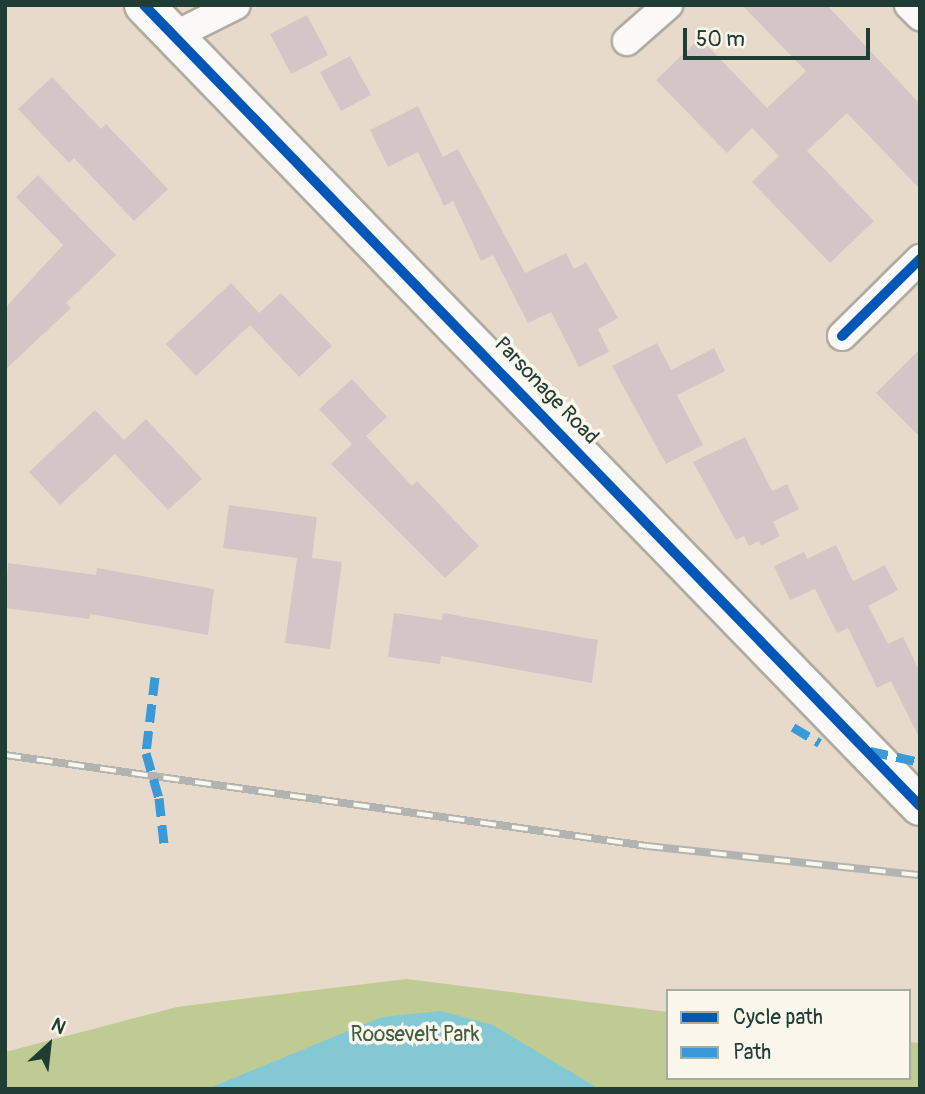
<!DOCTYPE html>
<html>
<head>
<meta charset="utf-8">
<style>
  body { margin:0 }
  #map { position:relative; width:925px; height:1094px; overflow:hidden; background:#e7dacb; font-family:Pangolin,sans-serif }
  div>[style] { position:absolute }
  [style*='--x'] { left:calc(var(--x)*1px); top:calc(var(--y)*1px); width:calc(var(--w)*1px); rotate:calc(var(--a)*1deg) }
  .green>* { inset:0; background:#c0cb93 }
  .water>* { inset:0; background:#84c8d4 }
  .building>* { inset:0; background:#d4c6c7 }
  .roads { filter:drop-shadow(2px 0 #b1aca1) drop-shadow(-2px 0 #b1aca1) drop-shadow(0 2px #b1aca1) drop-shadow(0 -2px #b1aca1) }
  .street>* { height:28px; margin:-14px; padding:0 14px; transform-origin:14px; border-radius:14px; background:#fbf9f7 }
  .secondary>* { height:38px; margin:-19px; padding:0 19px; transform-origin:19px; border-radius:19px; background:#fbf9f7 }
  .rail>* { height:8px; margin-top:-4px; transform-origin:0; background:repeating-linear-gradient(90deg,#fbf7ec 0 16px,#b2b4b1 0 32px); box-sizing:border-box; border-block:2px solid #b2b4b1 }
  .quiet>* { height:9px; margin-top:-4.5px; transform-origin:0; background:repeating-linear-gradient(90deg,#3a99d8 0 18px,transparent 0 27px) }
  .cycleway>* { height:10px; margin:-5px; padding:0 5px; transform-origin:5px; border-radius:5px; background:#0057b8 }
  span { translate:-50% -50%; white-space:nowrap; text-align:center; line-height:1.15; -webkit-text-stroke:7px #fbf7ec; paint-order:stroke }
  .street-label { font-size:21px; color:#1f3d34 }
  .park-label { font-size:21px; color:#3f5e40 }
  .frame { position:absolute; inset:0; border:7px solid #1f3d34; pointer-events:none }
  .legend { position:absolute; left:666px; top:989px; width:245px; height:91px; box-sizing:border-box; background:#fbf7ec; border:2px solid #a3ada2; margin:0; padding:9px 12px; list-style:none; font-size:21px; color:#1f3d34 }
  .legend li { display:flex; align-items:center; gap:14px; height:35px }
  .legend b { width:35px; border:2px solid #a3ada2 }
  .north { position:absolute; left:14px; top:1010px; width:70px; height:70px; -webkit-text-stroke:5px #fbf7ec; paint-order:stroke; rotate:27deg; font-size:19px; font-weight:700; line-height:28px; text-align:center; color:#1f3d34 }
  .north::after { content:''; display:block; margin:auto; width:24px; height:32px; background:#1f3d34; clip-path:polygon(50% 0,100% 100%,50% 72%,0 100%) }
  .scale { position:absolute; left:683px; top:28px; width:187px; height:32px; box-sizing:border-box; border:4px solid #1f3d34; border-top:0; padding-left:9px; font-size:21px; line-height:24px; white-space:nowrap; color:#1f3d34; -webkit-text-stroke:5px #fbf7ec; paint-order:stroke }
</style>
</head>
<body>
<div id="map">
  <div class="green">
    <i style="clip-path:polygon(406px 979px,668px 1012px,668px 1078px,909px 1078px,909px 1042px,920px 1043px,920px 1089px,5px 1089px,5px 1052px,177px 1007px)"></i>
  </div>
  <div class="water">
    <i style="clip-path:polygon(441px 1011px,493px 1025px,599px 1089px,207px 1089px,382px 1017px)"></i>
  </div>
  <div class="building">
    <i style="clip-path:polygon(742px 5px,827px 5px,920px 104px,920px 189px,847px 113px,807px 151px,874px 221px,830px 263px,752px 182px,779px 156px,752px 128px,727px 153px,656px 80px,700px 38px,767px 108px,806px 71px)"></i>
    <i style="clip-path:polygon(307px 15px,328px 55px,291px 74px,270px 34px)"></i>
    <i style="clip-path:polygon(350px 56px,371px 95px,341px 111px,320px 72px)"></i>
    <i style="clip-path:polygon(52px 77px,101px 129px,106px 124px,168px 189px,134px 221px,74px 158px,69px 163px,18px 109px)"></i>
    <i style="clip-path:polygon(418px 106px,443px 157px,458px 149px,525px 273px,566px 253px,574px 269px,586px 262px,618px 318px,598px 329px,609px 352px,579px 367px,551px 312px,528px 323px,493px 255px,481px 261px,453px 201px,444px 206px,418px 152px,388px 167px,370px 130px)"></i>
    <i style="clip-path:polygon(38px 175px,116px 255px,66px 303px,71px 308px,5px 370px,5px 308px,63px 245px,16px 197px)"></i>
    <i style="clip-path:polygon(231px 283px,259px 313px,281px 293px,332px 346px,299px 377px,250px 325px,196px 376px,166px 344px)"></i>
    <i style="clip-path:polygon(657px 343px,671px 370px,714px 348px,725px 371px,677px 395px,703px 445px,666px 464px,612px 366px)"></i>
    <i style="clip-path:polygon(920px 349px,920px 437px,876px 393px)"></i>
    <i style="clip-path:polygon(352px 379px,387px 417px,366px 436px,412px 486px,417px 481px,479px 546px,445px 578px,331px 464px,352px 444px,319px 409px)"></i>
    <i style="clip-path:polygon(95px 410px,124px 440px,146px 419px,202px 479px,168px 510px,115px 454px,60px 505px,29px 472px)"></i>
    <i style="clip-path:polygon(745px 437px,772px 491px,787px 484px,799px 509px,773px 522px,780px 536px,761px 546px,759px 541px,749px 546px,744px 536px,736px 540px,693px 462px)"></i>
    <i style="clip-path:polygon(229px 505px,317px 517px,312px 558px,342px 562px,330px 649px,285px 643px,297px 558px,223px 548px)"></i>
    <i style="clip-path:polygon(836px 545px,853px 581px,885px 565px,898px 590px,868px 606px,888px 644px,903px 637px,920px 672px,920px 739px,891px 681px,877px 688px,848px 628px,837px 633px,815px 589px,790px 600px,774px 566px,804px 552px,807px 559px)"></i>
    <i style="clip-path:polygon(8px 563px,96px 575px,97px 568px,214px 589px,208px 635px,90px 614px,90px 619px,5px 608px)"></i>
    <i style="clip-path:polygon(394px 613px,442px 620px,443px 613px,598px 640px,592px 683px,441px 656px,440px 664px,388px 657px)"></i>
  </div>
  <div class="roads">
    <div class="street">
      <i style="--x:909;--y:5;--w:16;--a:45"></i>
      <i style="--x:174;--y:36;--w:69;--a:-26.6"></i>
      <i style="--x:627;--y:41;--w:55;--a:-41.3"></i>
      <i style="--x:842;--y:336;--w:110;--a:-44.6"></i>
    </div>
    <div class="secondary">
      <i style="--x:144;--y:5;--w:1115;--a:45.91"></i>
    </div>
  </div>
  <div class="rail">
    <i style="--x:5;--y:755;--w:648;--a:8.07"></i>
    <i style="--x:647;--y:846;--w:275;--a:6.1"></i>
  </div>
  <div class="quiet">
    <i style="--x:155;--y:677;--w:77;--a:96.8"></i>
    <i style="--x:146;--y:753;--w:47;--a:73.9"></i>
    <i style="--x:159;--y:798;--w:46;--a:83.8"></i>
    <i style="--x:793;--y:727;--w:31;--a:31"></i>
    <i style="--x:870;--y:751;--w:51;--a:12.4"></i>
  </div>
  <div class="cycleway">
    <i style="--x:144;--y:5;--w:1115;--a:45.91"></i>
    <i style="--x:842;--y:336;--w:110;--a:-44.6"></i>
  </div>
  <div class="street-label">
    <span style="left:546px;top:391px;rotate:46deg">Parsonage Road</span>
  </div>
  <div class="park-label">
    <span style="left:415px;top:1035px">Roosevelt Park</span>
  </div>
  <div class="frame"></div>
  <ul class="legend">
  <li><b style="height:9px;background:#0057b8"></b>Cycle path</li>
  <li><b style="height:9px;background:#3a99d8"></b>Path</li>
  </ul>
  <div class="north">N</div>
  <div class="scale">50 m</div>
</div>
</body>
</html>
